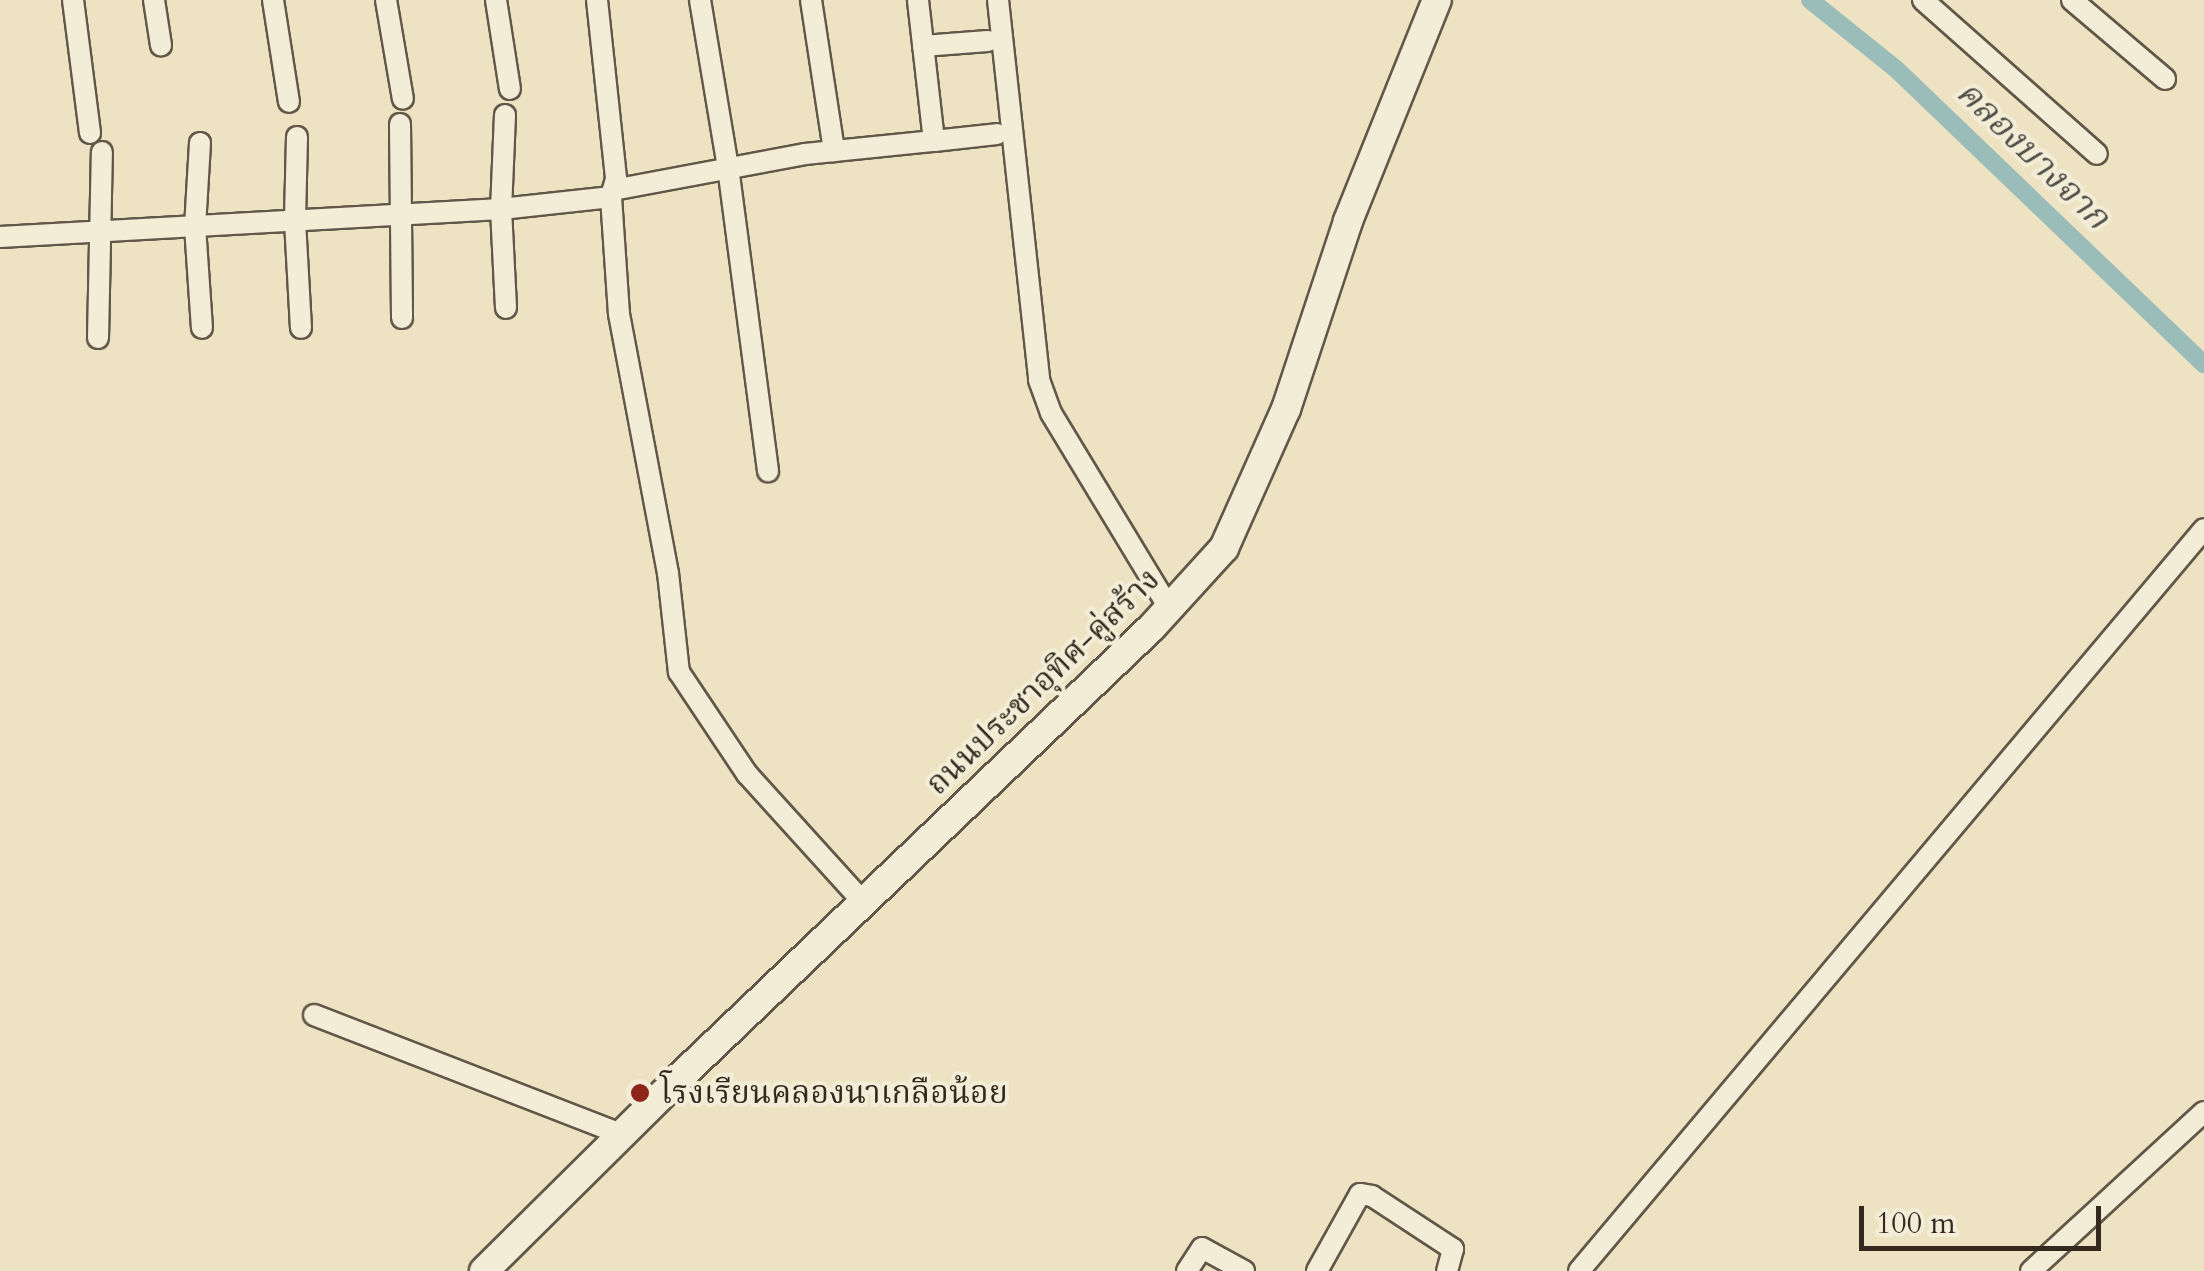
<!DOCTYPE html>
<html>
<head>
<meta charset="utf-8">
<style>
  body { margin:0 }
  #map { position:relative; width:2204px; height:1271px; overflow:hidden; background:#ede3c2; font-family:Cardo,"Noto Serif Thai",serif }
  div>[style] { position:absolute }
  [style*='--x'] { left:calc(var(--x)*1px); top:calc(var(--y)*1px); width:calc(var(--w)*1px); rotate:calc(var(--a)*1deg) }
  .canal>* { height:18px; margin:-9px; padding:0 9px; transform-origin:9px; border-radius:9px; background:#9bbdba }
  .roads { filter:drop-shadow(2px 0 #625748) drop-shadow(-2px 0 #625748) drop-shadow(0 2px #625748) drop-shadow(0 -2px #625748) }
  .minor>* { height:20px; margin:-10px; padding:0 10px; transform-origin:10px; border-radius:10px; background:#f3edd7 }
  .secondary>* { height:28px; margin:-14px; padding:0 14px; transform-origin:14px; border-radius:14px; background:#f3edd7 }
  .dots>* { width:28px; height:28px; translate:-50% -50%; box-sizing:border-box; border:5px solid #f3edd7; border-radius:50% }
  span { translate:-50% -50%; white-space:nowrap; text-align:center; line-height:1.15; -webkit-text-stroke:8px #f3edd7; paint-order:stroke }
  .street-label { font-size:32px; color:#34281f }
  .poi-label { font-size:32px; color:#34281f }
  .left { translate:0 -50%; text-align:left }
  .water-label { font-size:35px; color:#4e4d46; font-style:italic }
  .scale { position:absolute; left:1859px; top:1206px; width:242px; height:45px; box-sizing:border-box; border:5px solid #34281f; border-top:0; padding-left:12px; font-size:30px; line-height:35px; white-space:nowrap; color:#34281f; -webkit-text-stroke:8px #f3edd7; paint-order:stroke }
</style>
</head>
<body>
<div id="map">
  <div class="canal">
    <i style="--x:1810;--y:0;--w:109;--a:38.7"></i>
    <i style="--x:1895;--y:68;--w:428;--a:43.8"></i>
  </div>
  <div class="roads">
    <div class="minor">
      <i style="--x:73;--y:0;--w:134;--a:82.7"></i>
      <i style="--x:154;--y:0;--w:46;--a:81.2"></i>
      <i style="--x:273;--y:0;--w:103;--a:81.1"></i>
      <i style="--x:386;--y:0;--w:100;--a:80.3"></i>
      <i style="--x:496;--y:0;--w:90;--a:81.1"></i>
      <i style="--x:597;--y:0;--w:180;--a:83.9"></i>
      <i style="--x:616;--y:179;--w:19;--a:106"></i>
      <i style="--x:611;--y:197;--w:117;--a:86.1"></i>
      <i style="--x:619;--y:314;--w:264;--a:79.3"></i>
      <i style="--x:668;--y:573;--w:100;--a:83.7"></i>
      <i style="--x:679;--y:672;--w:123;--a:56.3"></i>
      <i style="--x:747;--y:774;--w:176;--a:47.8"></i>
      <i style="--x:700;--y:0;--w:169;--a:80.5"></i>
      <i style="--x:728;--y:167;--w:307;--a:82.5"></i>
      <i style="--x:811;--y:0;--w:153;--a:81.3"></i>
      <i style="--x:998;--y:0;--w:382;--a:83.8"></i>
      <i style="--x:1039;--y:380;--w:35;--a:70"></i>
      <i style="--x:1051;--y:413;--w:228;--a:58.8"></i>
      <i style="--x:1923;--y:0;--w:232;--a:41.5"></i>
      <i style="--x:2072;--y:0;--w:122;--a:40.3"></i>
      <i style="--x:923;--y:46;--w:65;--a:-4.4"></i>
      <i style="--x:505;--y:115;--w:94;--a:92.4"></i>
      <i style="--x:501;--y:209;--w:99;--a:87.1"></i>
      <i style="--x:400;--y:124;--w:194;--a:89.4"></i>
      <i style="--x:297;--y:137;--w:84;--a:91.4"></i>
      <i style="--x:295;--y:221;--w:107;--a:86.8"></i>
      <i style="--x:934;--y:141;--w:63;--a:-6.3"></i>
      <i style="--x:200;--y:143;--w:83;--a:93.4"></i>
      <i style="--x:195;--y:226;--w:102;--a:86.1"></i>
      <i style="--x:613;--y:190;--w:195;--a:-10.6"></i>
      <i style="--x:805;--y:154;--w:130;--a:-5.8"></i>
      <i style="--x:934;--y:141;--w:142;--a:-96.5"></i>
      <i style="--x:0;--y:237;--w:502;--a:-3.2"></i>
      <i style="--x:501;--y:209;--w:111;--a:-6.2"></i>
      <i style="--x:98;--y:338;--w:186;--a:-88.8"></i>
      <i style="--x:314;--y:1015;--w:329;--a:21.2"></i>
      <i style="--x:1187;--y:1271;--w:27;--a:-57"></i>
      <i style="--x:1202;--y:1248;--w:48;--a:28.7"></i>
      <i style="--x:1317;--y:1271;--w:88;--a:-60.8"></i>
      <i style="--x:1360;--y:1194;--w:12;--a:9"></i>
      <i style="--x:1372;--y:1196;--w:97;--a:33.2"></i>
      <i style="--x:1453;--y:1249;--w:23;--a:105"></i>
      <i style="--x:1579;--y:1271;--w:970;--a:-49.89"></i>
      <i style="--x:2031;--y:1271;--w:235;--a:-42.6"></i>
    </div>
    <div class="secondary">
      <i style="--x:484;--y:1271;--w:273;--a:-44.7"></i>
      <i style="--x:678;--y:1079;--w:655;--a:-43.64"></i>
      <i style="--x:1152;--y:627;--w:107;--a:-47.7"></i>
      <i style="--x:1224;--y:548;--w:152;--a:-66"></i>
      <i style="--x:1286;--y:409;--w:198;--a:-71.7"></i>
      <i style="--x:1348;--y:221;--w:238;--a:-68.1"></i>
    </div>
  </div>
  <div class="dots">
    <i style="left:640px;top:1093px;background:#8f2418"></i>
  </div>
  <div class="street-label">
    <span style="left:1043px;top:682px;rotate:-44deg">ถนนประชาอุทิศ-คู่สร้าง</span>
  </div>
  <div class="poi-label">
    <span class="left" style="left:660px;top:1093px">โรงเรียนคลองนาเกลือน้อย</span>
  </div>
  <div class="water-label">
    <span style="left:2033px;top:155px;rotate:44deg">คลองบางจาก</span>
  </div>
  <div class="scale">100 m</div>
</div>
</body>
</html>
